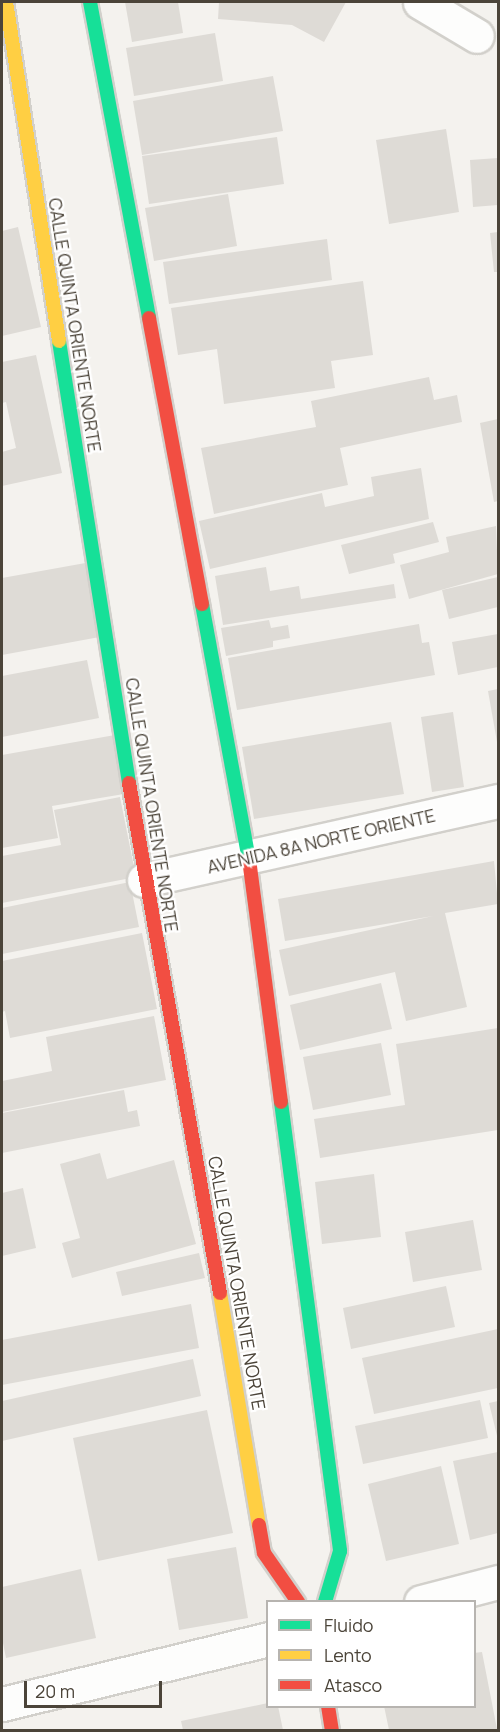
<!DOCTYPE html>
<html>
<head>
<meta charset="utf-8">
<style>
  body { margin:0 }
  #map { position:relative; width:500px; height:1732px; overflow:hidden; background:#f4f2ee; font-family:Manrope,sans-serif }
  div>[style] { position:absolute }
  [style*='--x'] { left:calc(var(--x)*1px); top:calc(var(--y)*1px); width:calc(var(--w)*1px); rotate:calc(var(--a)*1deg) }
  .building>* { inset:0; background:#dedbd6 }
  .roads { filter:drop-shadow(2px 0 #d2d0cb) drop-shadow(-2px 0 #d2d0cb) drop-shadow(0 2px #d2d0cb) drop-shadow(0 -2px #d2d0cb) }
  .street>* { height:33px; margin:-16.5px; padding:0 16.5px; transform-origin:16.5px; border-radius:16.5px; background:#fdfdfc }
  .fast>* { height:14px; margin:-7px; padding:0 7px; transform-origin:7px; border-radius:7px; background:#16e098 }
  .slow>* { height:14px; margin:-7px; padding:0 7px; transform-origin:7px; border-radius:7px; background:#ffcf43 }
  .jam>* { height:14px; margin:-7px; padding:0 7px; transform-origin:7px; border-radius:7px; background:#f24e42 }
  span { translate:-50% -50%; white-space:nowrap; text-align:center; line-height:1.15; -webkit-text-stroke:4.5px #fff; paint-order:stroke }
  .street-label { font-size:18px; color:#4b4439 }
  .frame { position:absolute; inset:0; border:3px solid #4b4439; pointer-events:none }
  .legend { position:absolute; left:266px; top:1600px; width:210px; height:108px; box-sizing:border-box; background:#fff; border:2px solid #b7b4b0; margin:0; padding:8px 10px; list-style:none; font-size:18px; color:#4b4439 }
  .legend li { display:flex; align-items:center; gap:12px; height:30px }
  .legend b { width:30px; border:2px solid #b7b4b0 }
  .scale { position:absolute; left:24px; top:1681px; width:138px; height:27px; box-sizing:border-box; border:3px solid #4b4439; border-top:0; padding-left:8px; font-size:18px; line-height:21px; white-space:nowrap; color:#4b4439; -webkit-text-stroke:4px #fff; paint-order:stroke }
</style>
</head>
<body>
<div id="map">
  <div class="building">
    <i style="clip-path:polygon(125px 2px,178px 2px,183px 33px,132px 42px)"></i>
    <i style="clip-path:polygon(219px 2px,346px 2px,324px 42px,292px 25px,218px 19px)"></i>
    <i style="clip-path:polygon(215px 33px,223px 81px,134px 96px,126px 48px)"></i>
    <i style="clip-path:polygon(273px 76px,283px 131px,142px 155px,133px 101px)"></i>
    <i style="clip-path:polygon(446px 129px,459px 212px,389px 224px,376px 140px)"></i>
    <i style="clip-path:polygon(277px 137px,284px 184px,149px 204px,142px 156px)"></i>
    <i style="clip-path:polygon(498px 158px,498px 205px,473px 207px,470px 160px)"></i>
    <i style="clip-path:polygon(228px 194px,237px 246px,154px 261px,145px 208px)"></i>
    <i style="clip-path:polygon(18px 227px,41px 327px,2px 336px,2px 231px)"></i>
    <i style="clip-path:polygon(498px 232px,498px 272px,494px 272px,490px 233px)"></i>
    <i style="clip-path:polygon(327px 239px,332px 280px,169px 304px,163px 262px)"></i>
    <i style="clip-path:polygon(363px 281px,373px 355px,331px 361px,335px 388px,224px 404px,217px 349px,178px 355px,171px 308px)"></i>
    <i style="clip-path:polygon(36px 355px,62px 473px,2px 486px,2px 452px,16px 448px,6px 402px,2px 403px,2px 362px)"></i>
    <i style="clip-path:polygon(429px 377px,434px 400px,457px 395px,462px 422px,340px 448px,348px 485px,214px 514px,201px 448px,316px 427px,311px 401px)"></i>
    <i style="clip-path:polygon(498px 419px,498px 501px,494px 502px,480px 423px)"></i>
    <i style="clip-path:polygon(421px 468px,429px 519px,210px 569px,199px 521px,322px 493px,325px 507px,374px 496px,371px 477px)"></i>
    <i style="clip-path:polygon(433px 522px,439px 542px,393px 554px,395px 563px,349px 574px,341px 545px)"></i>
    <i style="clip-path:polygon(496px 526px,498px 574px,409px 599px,400px 565px,449px 552px,446px 537px)"></i>
    <i style="clip-path:polygon(91px 562px,105px 636px,2px 655px,2px 578px)"></i>
    <i style="clip-path:polygon(266px 567px,270px 591px,299px 586px,301px 599px,394px 584px,396px 598px,223px 625px,215px 576px)"></i>
    <i style="clip-path:polygon(498px 577px,498px 607px,449px 619px,442px 590px)"></i>
    <i style="clip-path:polygon(269px 620px,271px 628px,288px 625px,290px 638px,273px 641px,273px 647px,226px 656px,221px 628px)"></i>
    <i style="clip-path:polygon(419px 624px,422px 643px,429px 642px,435px 675px,237px 710px,228px 658px)"></i>
    <i style="clip-path:polygon(498px 634px,498px 667px,458px 675px,452px 642px)"></i>
    <i style="clip-path:polygon(87px 660px,99px 718px,2px 737px,2px 676px)"></i>
    <i style="clip-path:polygon(498px 689px,498px 742px,497px 742px,488px 691px)"></i>
    <i style="clip-path:polygon(453px 712px,464px 787px,432px 792px,421px 717px)"></i>
    <i style="clip-path:polygon(391px 722px,404px 794px,254px 819px,242px 747px)"></i>
    <i style="clip-path:polygon(115px 735px,124px 794px,52px 806px,58px 838px,2px 848px,2px 755px)"></i>
    <i style="clip-path:polygon(120px 797px,136px 877px,2px 903px,2px 856px,61px 845px,54px 810px)"></i>
    <i style="clip-path:polygon(494px 861px,498px 904px,445px 913px,467px 1007px,406px 1021px,395px 972px,289px 996px,279px 950px,433px 916px,285px 941px,278px 899px)"></i>
    <i style="clip-path:polygon(130px 882px,139px 927px,2px 954px,2px 908px)"></i>
    <i style="clip-path:polygon(142px 933px,157px 1009px,10px 1038px,5px 1011px,2px 1012px,2px 961px)"></i>
    <i style="clip-path:polygon(381px 983px,392px 1029px,300px 1050px,290px 1005px)"></i>
    <i style="clip-path:polygon(154px 1016px,166px 1080px,2px 1112px,2px 1081px,52px 1071px,46px 1037px)"></i>
    <i style="clip-path:polygon(498px 1028px,498px 1130px,320px 1158px,314px 1119px,405px 1105px,396px 1044px)"></i>
    <i style="clip-path:polygon(381px 1043px,391px 1095px,313px 1110px,303px 1057px)"></i>
    <i style="clip-path:polygon(124px 1090px,128px 1112px,137px 1110px,140px 1126px,2px 1153px,2px 1113px)"></i>
    <i style="clip-path:polygon(100px 1153px,107px 1179px,174px 1160px,196px 1244px,72px 1278px,62px 1243px,80px 1238px,60px 1164px)"></i>
    <i style="clip-path:polygon(374px 1174px,381px 1237px,322px 1244px,315px 1182px)"></i>
    <i style="clip-path:polygon(23px 1188px,36px 1248px,2px 1256px,2px 1193px)"></i>
    <i style="clip-path:polygon(473px 1220px,482px 1270px,413px 1282px,405px 1232px)"></i>
    <i style="clip-path:polygon(199px 1253px,205px 1278px,122px 1296px,116px 1272px)"></i>
    <i style="clip-path:polygon(446px 1286px,455px 1327px,351px 1349px,343px 1308px)"></i>
    <i style="clip-path:polygon(191px 1304px,199px 1348px,2px 1385px,2px 1340px)"></i>
    <i style="clip-path:polygon(498px 1329px,498px 1388px,374px 1414px,362px 1358px)"></i>
    <i style="clip-path:polygon(193px 1359px,201px 1396px,2px 1441px,2px 1401px)"></i>
    <i style="clip-path:polygon(480px 1400px,488px 1438px,363px 1464px,355px 1426px)"></i>
    <i style="clip-path:polygon(498px 1401px,498px 1440px,489px 1403px)"></i>
    <i style="clip-path:polygon(207px 1410px,233px 1533px,98px 1561px,73px 1438px)"></i>
    <i style="clip-path:polygon(498px 1452px,498px 1533px,470px 1540px,453px 1461px)"></i>
    <i style="clip-path:polygon(441px 1466px,459px 1544px,386px 1561px,368px 1484px)"></i>
    <i style="clip-path:polygon(236px 1547px,248px 1618px,179px 1630px,167px 1559px)"></i>
    <i style="clip-path:polygon(81px 1569px,96px 1638px,6px 1658px,2px 1638px,2px 1587px)"></i>
    <i style="clip-path:polygon(482px 1652px,497px 1729px,389px 1730px,384px 1706px,474px 1706px,474px 1653px)"></i>
    <i style="clip-path:polygon(268px 1703px,268px 1706px,278px 1706px,283px 1730px,183px 1730px,181px 1721px)"></i>
  </div>
  <div class="roads">
    <div class="street">
      <i style="--x:420;--y:2;--w:66;--a:30.8"></i>
      <i style="--x:144;--y:880;--w:363;--a:-12.6"></i>
      <i style="--x:421;--y:1602;--w:80;--a:-14.6"></i>
      <i style="--x:2;--y:1704;--w:274;--a:-13.7"></i>
    </div>
    <div class="fast">
      <i style="--x:90;--y:2;--w:321;--a:79.4"></i>
      <i style="--x:59;--y:341;--w:448;--a:81"></i>
      <i style="--x:202;--y:604;--w:259;--a:79.6"></i>
      <i style="--x:281;--y:1102;--w:453;--a:82.5"></i>
      <i style="--x:340;--y:1551;--w:53;--a:106.4"></i>
    </div>
    <div class="slow">
      <i style="--x:6;--y:2;--w:343;--a:81.1"></i>
      <i style="--x:220;--y:1293;--w:235;--a:80.5"></i>
    </div>
    <div class="jam">
      <i style="--x:149;--y:318;--w:291;--a:79.5"></i>
      <i style="--x:129;--y:783;--w:518;--a:79.88"></i>
      <i style="--x:249;--y:859;--w:245;--a:82.5"></i>
      <i style="--x:259;--y:1525;--w:28;--a:80"></i>
      <i style="--x:264;--y:1553;--w:60;--a:55.2"></i>
      <i style="--x:328;--y:1706;--w:24;--a:81"></i>
    </div>
  </div>
  <div class="street-label">
    <span style="left:75px;top:325px;rotate:81deg">CALLE QUINTA ORIENTE NORTE</span>
    <span style="left:152px;top:805px;rotate:81deg">CALLE QUINTA ORIENTE NORTE</span>
    <span style="left:321px;top:841px;rotate:-13deg">AVENIDA 8A NORTE ORIENTE</span>
    <span style="left:237px;top:1283px;rotate:80deg">CALLE QUINTA ORIENTE NORTE</span>
  </div>
  <div class="frame"></div>
  <ul class="legend">
  <li><b style="height:8px;background:#16e098"></b>Fluido</li>
  <li><b style="height:8px;background:#ffcf43"></b>Lento</li>
  <li><b style="height:8px;background:#f24e42"></b>Atasco</li>
  </ul>
  <div class="scale">20 m</div>
</div>
</body>
</html>
